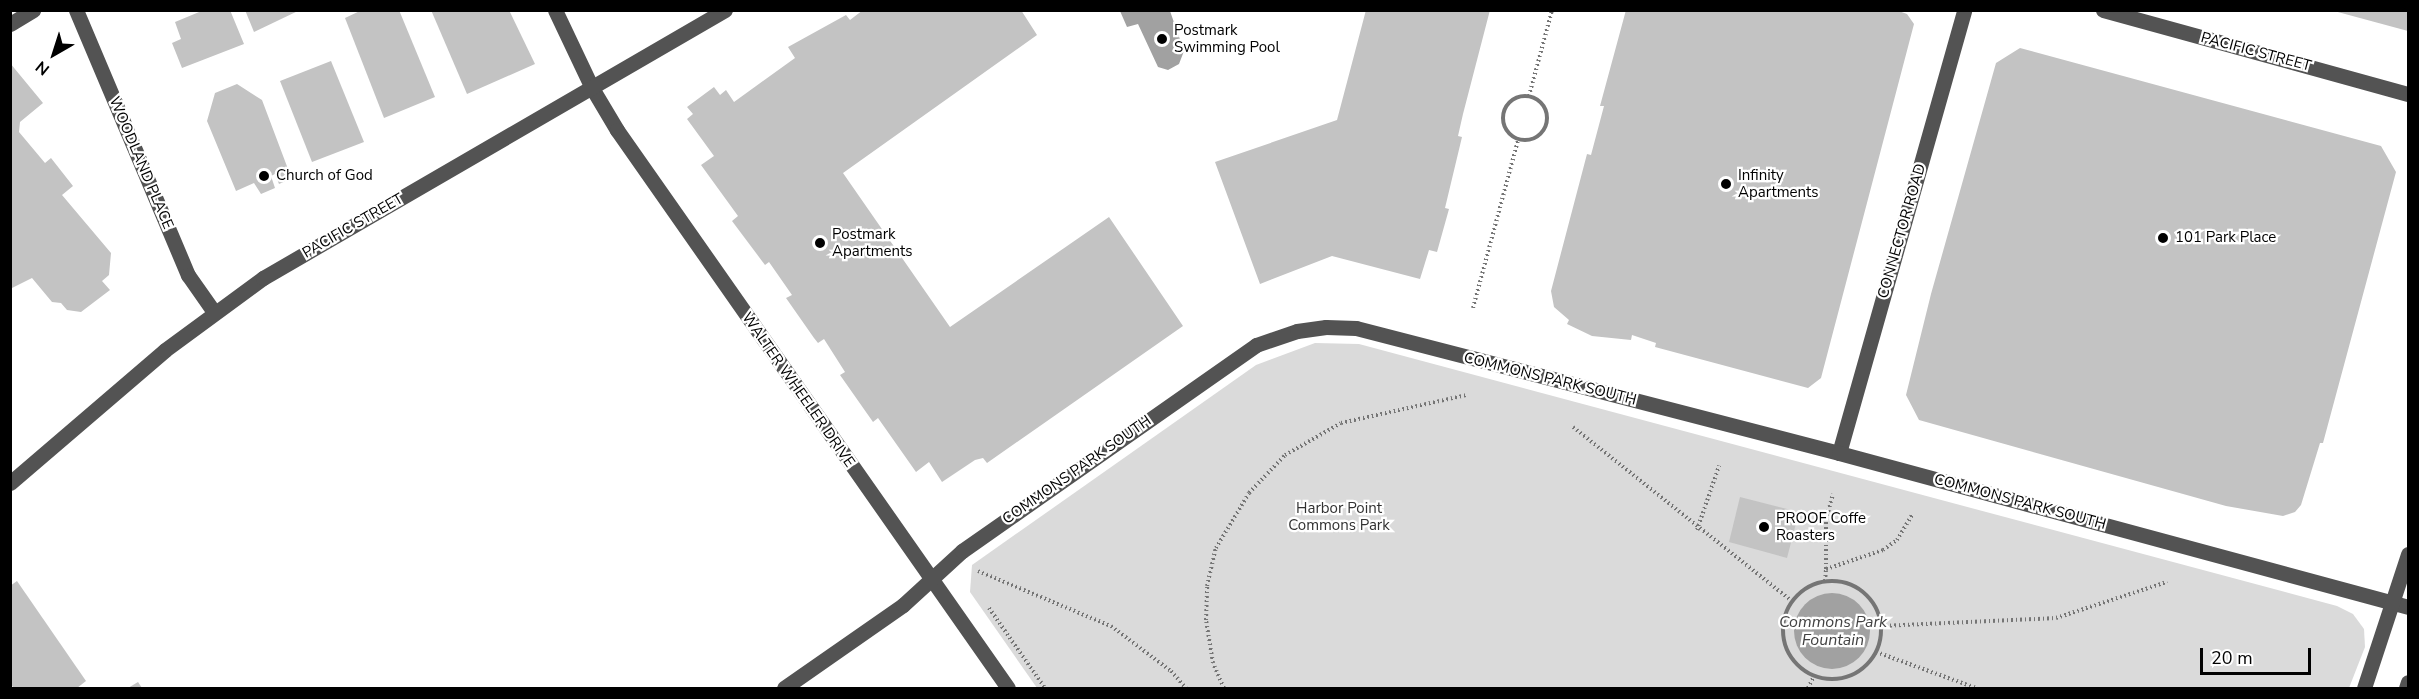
<!DOCTYPE html>
<html>
<head>
<meta charset="utf-8">
<style>
  body { margin:0 }
  #map { position:relative; width:2419px; height:699px; overflow:hidden; background:#fff; font-family:"Nunito Sans",sans-serif }
  div>[style] { position:absolute }
  [style*='--x'] { left:calc(var(--x)*1px); top:calc(var(--y)*1px); width:calc(var(--w)*1px); rotate:calc(var(--a)*1deg) }
  .green>* { inset:0; background:#dadada }
  .water>* { inset:0; background:#a1a1a1 }
  .round { border-radius:50% }
  .building>* { inset:0; background:#c3c3c3 }
  .path>* { height:4px; margin-top:-2px; transform-origin:0; background:repeating-linear-gradient(90deg,#757575 0 1.5px,transparent 0 4.5px) }
  .path>.ring { margin:-2px; padding:0; box-sizing:content-box; background:none; border:4px solid #757575; border-radius:50% }
  .minor>* { height:15px; margin:-7.5px; padding:0 7.5px; transform-origin:7.5px; border-radius:7.5px; background:#535353 }
  .dots>* { width:16px; height:16px; translate:-50% -50%; box-sizing:border-box; border:3px solid #fff; border-radius:50% }
  span { translate:-50% -50%; white-space:nowrap; text-align:center; line-height:1.15; -webkit-text-stroke:4.5px #fff; paint-order:stroke }
  .poi-label { font-size:15px; color:#000 }
  .left { translate:0 -50%; text-align:left }
  .street-label { font-size:15px; color:#000 }
  .park-label { font-size:15px; color:#313131 }
  .water-label { font-size:16px; color:#424242; font-style:italic }
  .frame { position:absolute; inset:0; border:12px solid #000; pointer-events:none }
  .north { position:absolute; left:24px; top:24px; width:60px; height:60px; -webkit-text-stroke:4px #fff; paint-order:stroke; rotate:219deg; font-size:16px; font-weight:700; line-height:24px; text-align:center; color:#000 }
  .north::after { content:''; display:block; margin:auto; width:21px; height:27px; background:#000; clip-path:polygon(50% 0,100% 100%,50% 72%,0 100%) }
  .scale { position:absolute; left:2200px; top:648px; width:111px; height:27px; box-sizing:border-box; border:3px solid #000; border-top:0; padding-left:8px; font-size:18px; line-height:21px; white-space:nowrap; color:#000; -webkit-text-stroke:4px #fff; paint-order:stroke }
</style>
</head>
<body>
<div id="map">
  <div class="green">
    <i style="clip-path:polygon(1315px 343px,1359px 344px,2337px 606px,2353px 614px,2364px 629px,2365px 647px,2349px 688px,1037px 688px,970px 592px,972px 565px,1256px 365px)"></i>
  </div>
  <div class="water">
    <i style="clip-path:polygon(1120px 11px,1170px 11px,1184px 51px,1179px 64px,1168px 70px,1158px 67px,1138px 24px,1127px 27px)"></i>
    <i class="round" style="left:1794px;top:593px;width:76px;height:76px"></i>
  </div>
  <div class="building">
    <i style="clip-path:polygon(204px 10px,230px 10px,244px 44px,182px 68px,172px 43px,181px 39px,175px 22px)"></i>
    <i style="clip-path:polygon(245px 10px,300px 10px,254px 32px)"></i>
    <i style="clip-path:polygon(362px 10px,399px 10px,435px 97px,384px 118px,345px 18px)"></i>
    <i style="clip-path:polygon(431px 10px,509px 10px,535px 64px,467px 94px)"></i>
    <i style="clip-path:polygon(863px 10px,1021px 10px,1037px 35px,843px 173px,950px 327px,1109px 217px,1183px 326px,987px 463px,983px 458px,975px 460px,942px 482px,929px 462px,916px 472px,878px 418px,873px 422px,840px 375px,845px 372px,824px 339px,818px 343px,814px 338px,786px 298px,792px 295px,769px 262px,765px 265px,732px 221px,738px 216px,701px 165px,714px 156px,687px 119px,693px 114px,687px 107px,714px 87px,720px 95px,726px 90px,734px 102px,795px 58px,788px 47px,846px 15px,850px 20px)"></i>
    <i style="clip-path:polygon(1366px 10px,1490px 10px,1463px 114px,1458px 136px,1462px 137px,1445px 208px,1449px 209px,1437px 252px,1429px 250px,1420px 279px,1332px 256px,1260px 284px,1215px 162px,1337px 120px)"></i>
    <i style="clip-path:polygon(1626px 10px,1896px 10px,1907px 14px,1914px 24px,1821px 378px,1808px 388px,1655px 347px,1656px 343px,1632px 335px,1631px 340px,1592px 336px,1567px 324px,1569px 320px,1554px 307px,1551px 291px,1587px 154px,1591px 155px,1604px 106px,1600px 106px)"></i>
    <i style="clip-path:polygon(2408px 10px,2408px 31px,2334px 11px,2334px 10px)"></i>
    <i style="clip-path:polygon(2020px 48px,2381px 146px,2396px 172px,2323px 443px,2320px 443px,2301px 505px,2295px 512px,2283px 516px,2226px 506px,1919px 420px,1906px 395px,1931px 294px,1996px 63px)"></i>
    <i style="clip-path:polygon(331px 61px,364px 142px,312px 162px,280px 81px)"></i>
    <i style="clip-path:polygon(10px 63px,43px 103px,20px 122px,19px 132px,45px 163px,51px 158px,73px 186px,62px 195px,111px 253px,109px 275px,102px 281px,110px 290px,81px 312px,67px 310px,61px 303px,52px 302px,32px 278px,10px 289px)"></i>
    <i style="clip-path:polygon(237px 84px,262px 100px,288px 169px,283px 171px,288px 180px,279px 184px,275px 174px,271px 176px,275px 188px,261px 194px,254px 183px,236px 191px,207px 121px,215px 93px)"></i>
    <i style="clip-path:polygon(1740px 497px,1799px 512px,1787px 558px,1729px 542px)"></i>
    <i style="clip-path:polygon(17px 581px,86px 681px,77px 688px,14px 688px,10px 684px,10px 586px)"></i>
    <i style="clip-path:polygon(138px 682px,142px 688px,128px 688px)"></i>
  </div>
  <div class="path">
    <i class="ring" style="left:1503px;top:96px;width:40px;height:40px"></i>
    <i style="--x:1529;--y:96;--w:89;--a:-75"></i>
    <i style="--x:1473;--y:308;--w:174;--a:-75"></i>
    <i style="--x:1573;--y:427;--w:280;--a:38.5"></i>
    <i style="--x:1697;--y:530;--w:68;--a:-71"></i>
    <i style="--x:1826;--y:569;--w:49;--a:-90"></i>
    <i style="--x:1826;--y:520;--w:27;--a:-75"></i>
    <i style="--x:978;--y:571;--w:144;--a:22.5"></i>
    <i style="--x:1111;--y:626;--w:75;--a:36.9"></i>
    <i style="--x:1171;--y:671;--w:23;--a:49"></i>
    <i class="ring" style="left:1783px;top:581px;width:94px;height:94px"></i>
    <i style="--x:1825;--y:581;--w:12;--a:-85"></i>
    <i style="--x:1826;--y:569;--w:60;--a:-18.4"></i>
    <i style="--x:1883;--y:550;--w:17;--a:-36"></i>
    <i style="--x:1897;--y:540;--w:29;--a:-59"></i>
    <i style="--x:989;--y:608;--w:98;--a:55"></i>
    <i style="--x:1881;--y:626;--w:175;--a:-2.6"></i>
    <i style="--x:2056;--y:618;--w:117;--a:-18"></i>
    <i style="--x:1876;--y:652;--w:106;--a:19.8"></i>
    <i style="--x:1224;--y:688;--w:27;--a:-114"></i>
    <i style="--x:1213;--y:663;--w:44;--a:-99.2"></i>
    <i style="--x:1206;--y:620;--w:34;--a:-88"></i>
    <i style="--x:1207;--y:586;--w:39;--a:-77"></i>
    <i style="--x:1216;--y:548;--w:64;--a:-59"></i>
    <i style="--x:1249;--y:493;--w:52;--a:-46.5"></i>
    <i style="--x:1285;--y:455;--w:64;--a:-29.7"></i>
    <i style="--x:1341;--y:423;--w:128;--a:-12.6"></i>
    <i style="--x:1808;--y:688;--w:13;--a:-63"></i>
  </div>
  <div class="minor">
    <i style="--x:76;--y:10;--w:288;--a:67.1"></i>
    <i style="--x:188;--y:275;--w:45;--a:54.9"></i>
    <i style="--x:555;--y:10;--w:86;--a:64.6"></i>
    <i style="--x:592;--y:88;--w:49;--a:59.2"></i>
    <i style="--x:617;--y:130;--w:681;--a:54.98"></i>
    <i style="--x:2103;--y:10;--w:316;--a:15.4"></i>
    <i style="--x:10;--y:24;--w:27;--a:-31"></i>
    <i style="--x:1839;--y:453;--w:460;--a:-74.2"></i>
    <i style="--x:10;--y:483;--w:204;--a:-40.6"></i>
    <i style="--x:165;--y:350;--w:122;--a:-36.3"></i>
    <i style="--x:263;--y:278;--w:534;--a:-30.12"></i>
    <i style="--x:784;--y:688;--w:145;--a:-34.9"></i>
    <i style="--x:903;--y:605;--w:80;--a:-42.5"></i>
    <i style="--x:962;--y:551;--w:359;--a:-35"></i>
    <i style="--x:1256;--y:345;--w:43;--a:-18.9"></i>
    <i style="--x:1297;--y:331;--w:29;--a:-8"></i>
    <i style="--x:1326;--y:327;--w:30;--a:2"></i>
    <i style="--x:1356;--y:328;--w:499;--a:14.5"></i>
    <i style="--x:1839;--y:453;--w:589;--a:15.14"></i>
    <i style="--x:2364;--y:688;--w:141;--a:-71.8"></i>
    <i style="--x:2406;--y:688;--w:6;--a:-72"></i>
  </div>
  <div class="dots">
    <i style="left:1162px;top:39px;background:#000"></i>
    <i style="left:264px;top:176px;background:#000"></i>
    <i style="left:1726px;top:184px;background:#000"></i>
    <i style="left:2163px;top:238px;background:#000"></i>
    <i style="left:820px;top:243px;background:#000"></i>
    <i style="left:1764px;top:527px;background:#000"></i>
  </div>
  <div class="poi-label">
    <span class="left" style="left:1174px;top:39px">Postmark<br>Swimming Pool</span>
    <span class="left" style="left:1738px;top:184px">Infinity<br>Apartments</span>
    <span class="left" style="left:276px;top:176px">Church of God</span>
    <span class="left" style="left:832px;top:243px">Postmark<br>Apartments</span>
    <span class="left" style="left:2175px;top:238px">101 Park Place</span>
    <span class="left" style="left:1776px;top:527px">PROOF Coffe<br>Roasters</span>
  </div>
  <div class="street-label">
    <span style="left:2256px;top:52px;rotate:15deg">PACIFIC STREET</span>
    <span style="left:141px;top:163px;rotate:67deg">WOODLAND PLACE</span>
    <span style="left:353px;top:226px;rotate:-30deg">PACIFIC STREET</span>
    <span style="left:1902px;top:231px;rotate:-74deg">CONNECTOR ROAD</span>
    <span style="left:1550px;top:379px;rotate:14deg">COMMONS PARK SOUTH</span>
    <span style="left:798px;top:390px;rotate:55deg">WALTER WHEELER DRIVE</span>
    <span style="left:1077px;top:470px;rotate:-35deg">COMMONS PARK SOUTH</span>
    <span style="left:2020px;top:502px;rotate:15deg">COMMONS PARK SOUTH</span>
  </div>
  <div class="park-label">
    <span style="left:1339px;top:517px">Harbor Point<br>Commons Park</span>
  </div>
  <div class="water-label">
    <span style="left:1833px;top:631px">Commons Park<br>Fountain</span>
  </div>
  <div class="frame"></div>
  <div class="north">N</div>
  <div class="scale">20 m</div>
</div>
</body>
</html>
